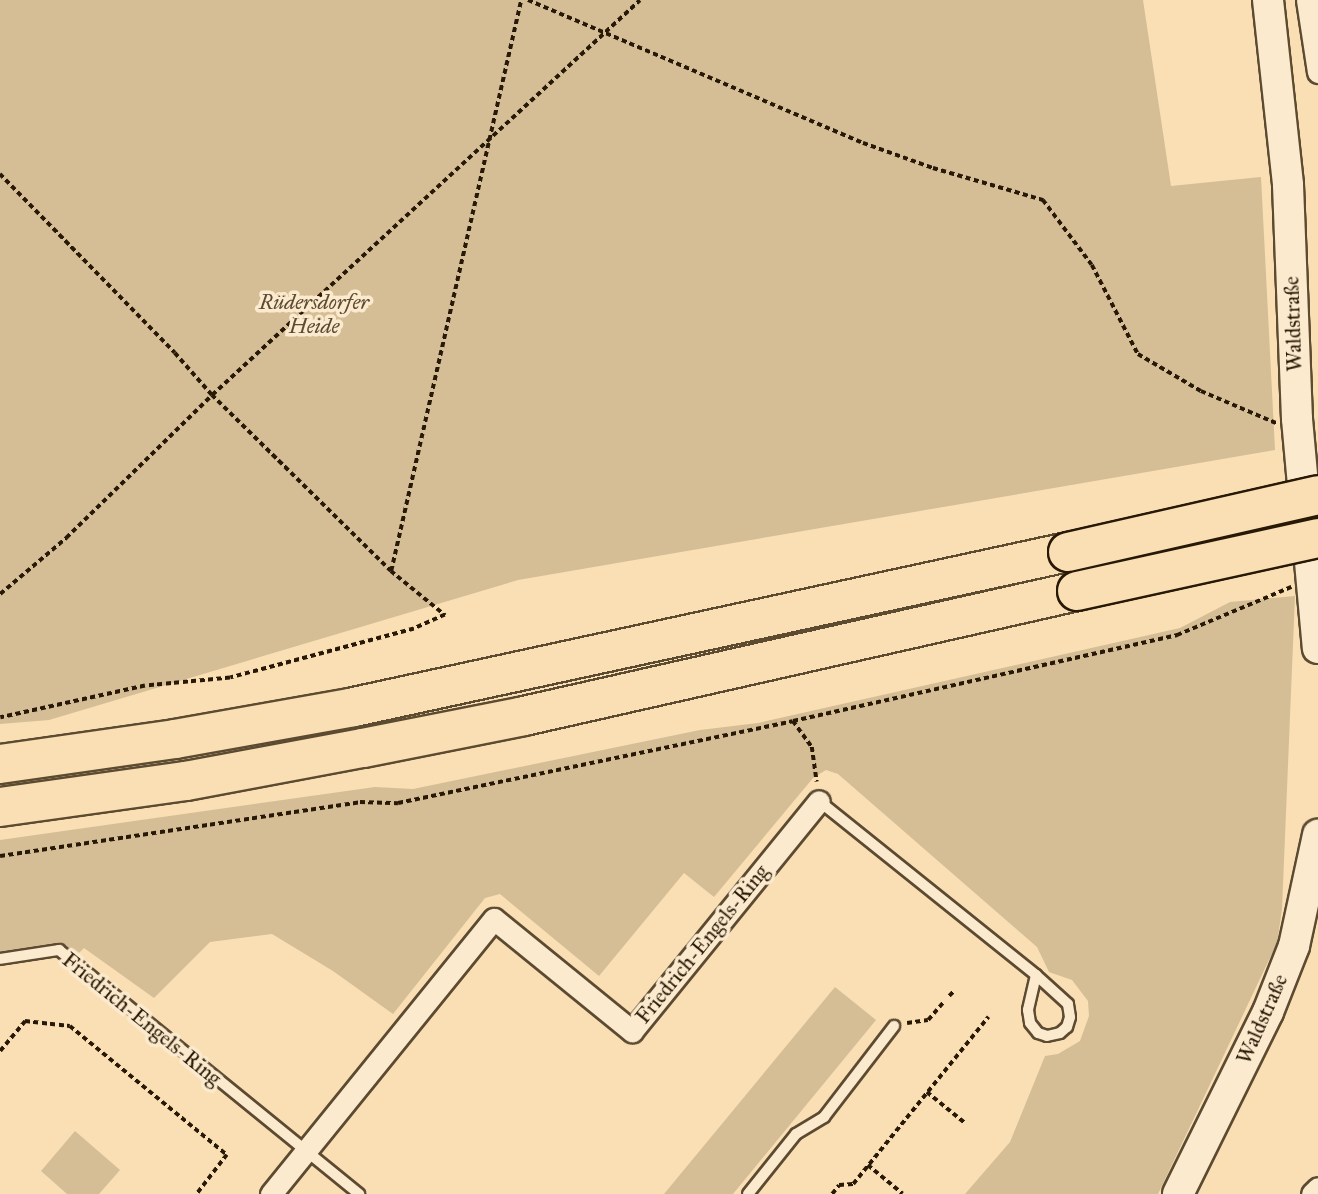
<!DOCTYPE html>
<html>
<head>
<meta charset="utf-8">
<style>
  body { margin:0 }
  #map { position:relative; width:1318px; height:1194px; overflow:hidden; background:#f9dfb3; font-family:"IM FELL Great Primer",serif }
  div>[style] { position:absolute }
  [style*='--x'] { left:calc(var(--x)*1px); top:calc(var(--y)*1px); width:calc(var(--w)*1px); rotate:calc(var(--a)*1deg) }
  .green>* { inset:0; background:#d5bd96 }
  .path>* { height:3.5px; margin-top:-1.75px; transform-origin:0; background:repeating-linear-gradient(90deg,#281906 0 5px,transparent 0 8.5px) }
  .roads { filter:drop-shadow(2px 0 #5c4a31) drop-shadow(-2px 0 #5c4a31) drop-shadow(0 2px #5c4a31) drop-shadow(0 -2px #5c4a31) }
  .lane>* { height:10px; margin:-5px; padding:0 5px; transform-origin:5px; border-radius:5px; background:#fbeace }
  .street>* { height:21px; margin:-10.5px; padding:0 10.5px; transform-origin:10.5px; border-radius:10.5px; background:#fbeace }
  .secondary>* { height:30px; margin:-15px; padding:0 15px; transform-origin:15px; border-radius:15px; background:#fbeace }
  .highway>* { height:38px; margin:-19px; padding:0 19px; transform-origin:19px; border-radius:19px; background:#f9dfb3 }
  .bridges { filter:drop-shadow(2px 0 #281906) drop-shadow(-2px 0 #281906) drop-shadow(0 2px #281906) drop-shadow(0 -2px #281906) }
  .highway-bridge>* { height:38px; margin:-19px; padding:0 19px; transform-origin:19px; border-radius:19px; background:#f9dfb3 }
  span { translate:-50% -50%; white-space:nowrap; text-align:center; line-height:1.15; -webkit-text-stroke:7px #fbeace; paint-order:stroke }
  .park-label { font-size:21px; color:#5c4a31; font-style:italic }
  .street-label { font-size:21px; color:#281906 }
</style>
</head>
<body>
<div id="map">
  <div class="green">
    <i style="clip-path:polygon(0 0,1143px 0,1171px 186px,1261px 177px,1275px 450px,518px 580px,49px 720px,0 724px)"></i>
    <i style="clip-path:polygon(1295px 596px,1282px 909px,1277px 943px,1158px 1194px,965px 1194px,1010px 1142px,1045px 1056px,1058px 1054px,1080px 1041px,1089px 1016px,1088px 1001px,1072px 980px,1049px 972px,1037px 947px,838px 774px,826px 770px,813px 778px,714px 897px,684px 873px,599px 976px,500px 894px,485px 898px,393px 1014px,333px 971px,272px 934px,210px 942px,154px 998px,84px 948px,76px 956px,47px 946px,0 953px,0 840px,375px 787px,413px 789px,700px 730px,758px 723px,1180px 628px,1230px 602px)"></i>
    <i style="clip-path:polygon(835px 987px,876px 1020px,733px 1194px,664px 1194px)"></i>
    <i style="clip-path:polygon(75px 1131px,120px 1170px,99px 1194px,67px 1194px,41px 1171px)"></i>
  </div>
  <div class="path">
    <i style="--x:528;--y:0;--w:364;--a:23.1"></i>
    <i style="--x:863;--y:143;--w:74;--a:19.7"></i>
    <i style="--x:933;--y:168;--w:115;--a:16.2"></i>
    <i style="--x:1043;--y:200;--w:81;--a:53"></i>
    <i style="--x:1092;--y:265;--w:100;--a:62.7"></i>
    <i style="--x:1138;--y:354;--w:73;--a:30.4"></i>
    <i style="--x:1201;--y:391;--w:82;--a:23.1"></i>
    <i style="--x:0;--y:174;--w:250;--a:45.6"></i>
    <i style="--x:175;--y:353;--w:56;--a:48.6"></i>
    <i style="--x:212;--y:395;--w:251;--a:44.5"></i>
    <i style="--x:391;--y:571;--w:70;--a:39.2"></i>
    <i style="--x:445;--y:615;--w:34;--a:156"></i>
    <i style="--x:414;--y:629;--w:190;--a:165.1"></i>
    <i style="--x:230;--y:678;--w:85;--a:174.6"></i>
    <i style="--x:145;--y:686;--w:148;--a:167.6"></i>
    <i style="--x:391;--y:571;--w:586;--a:-77.17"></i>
    <i style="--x:0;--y:594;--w:87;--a:-40.3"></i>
    <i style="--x:66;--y:538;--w:204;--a:-44.4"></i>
    <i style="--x:212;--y:395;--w:582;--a:-42.7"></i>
    <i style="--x:793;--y:721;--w:32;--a:54"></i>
    <i style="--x:812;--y:747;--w:35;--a:82"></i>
    <i style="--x:0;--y:856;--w:364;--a:-8.5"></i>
    <i style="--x:360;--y:802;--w:38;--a:2"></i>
    <i style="--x:398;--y:803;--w:403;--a:-11.7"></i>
    <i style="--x:793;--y:721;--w:394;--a:-12.6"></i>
    <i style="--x:1177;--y:635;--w:124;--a:-22.8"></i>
    <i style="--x:949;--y:996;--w:8;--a:-45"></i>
    <i style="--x:907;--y:1023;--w:21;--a:-8"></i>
    <i style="--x:928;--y:1020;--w:23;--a:-49"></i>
    <i style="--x:0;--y:1051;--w:39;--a:-50"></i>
    <i style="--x:25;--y:1021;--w:45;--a:6.3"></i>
    <i style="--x:70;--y:1026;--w:203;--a:39.4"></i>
    <i style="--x:227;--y:1155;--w:49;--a:127.6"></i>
    <i style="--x:927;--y:1092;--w:49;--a:39.2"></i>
    <i style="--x:868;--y:1165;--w:45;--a:39.6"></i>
    <i style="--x:832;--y:1194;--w:11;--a:-52"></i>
    <i style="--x:839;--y:1185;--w:14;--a:-4"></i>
    <i style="--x:853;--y:1184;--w:215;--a:-51"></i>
  </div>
  <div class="roads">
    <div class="lane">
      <i style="--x:819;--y:801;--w:278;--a:38.7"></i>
      <i style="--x:1036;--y:975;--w:36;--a:103"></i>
      <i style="--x:1028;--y:1010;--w:13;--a:81"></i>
      <i style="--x:1030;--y:1023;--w:13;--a:51"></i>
      <i style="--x:1038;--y:1033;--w:9;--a:18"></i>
      <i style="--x:1047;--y:1036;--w:13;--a:-13"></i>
      <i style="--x:1060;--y:1033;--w:9;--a:-41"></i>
      <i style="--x:1067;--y:1027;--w:10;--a:-73"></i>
      <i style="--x:1070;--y:1017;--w:13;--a:-99"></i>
      <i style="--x:1068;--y:1004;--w:43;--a:-137.8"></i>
      <i style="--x:0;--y:959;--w:60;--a:-8.7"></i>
      <i style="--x:59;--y:950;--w:387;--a:39.1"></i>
      <i style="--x:748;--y:1194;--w:77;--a:-51.3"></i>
      <i style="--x:796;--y:1134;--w:33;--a:-31"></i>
      <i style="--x:824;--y:1117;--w:115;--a:-52.4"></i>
    </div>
    <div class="street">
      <i style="--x:1307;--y:0;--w:73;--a:81.3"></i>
      <i style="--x:271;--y:1194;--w:354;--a:-51"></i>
      <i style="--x:494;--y:919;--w:178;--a:39.1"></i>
      <i style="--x:632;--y:1031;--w:296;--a:-50.9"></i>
      <i style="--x:1312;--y:1194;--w:8;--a:-45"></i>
    </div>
    <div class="secondary">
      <i style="--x:1268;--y:0;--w:186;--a:83.8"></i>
      <i style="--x:1288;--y:185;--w:234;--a:87.8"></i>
      <i style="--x:1297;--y:419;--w:230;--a:84.8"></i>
      <i style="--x:1178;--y:1194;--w:203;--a:-63.7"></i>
      <i style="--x:1268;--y:1012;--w:71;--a:-68.5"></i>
      <i style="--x:1294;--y:946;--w:114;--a:-77.8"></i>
    </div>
    <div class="highway">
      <i style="--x:0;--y:764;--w:177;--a:-8.1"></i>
      <i style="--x:175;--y:739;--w:182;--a:-10.1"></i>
      <i style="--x:354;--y:707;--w:731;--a:-12.25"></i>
      <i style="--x:0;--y:807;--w:188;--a:-8"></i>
      <i style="--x:186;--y:781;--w:180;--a:-10.6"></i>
      <i style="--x:363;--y:748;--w:164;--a:-11.2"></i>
      <i style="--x:524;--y:716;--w:567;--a:-12.74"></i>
    </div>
  </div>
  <div class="bridges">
    <div class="highway-bridge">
      <i style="--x:1068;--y:552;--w:256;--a:-12.8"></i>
      <i style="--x:1077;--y:591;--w:247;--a:-12.4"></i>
    </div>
  </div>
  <div class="park-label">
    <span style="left:314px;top:314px">Rüdersdorfer<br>Heide</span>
  </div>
  <div class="street-label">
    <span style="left:1293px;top:324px;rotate:-92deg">Waldstraße</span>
    <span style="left:702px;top:944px;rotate:-51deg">Friedrich-Engels-Ring</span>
    <span style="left:142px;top:1019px;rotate:39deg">Friedrich-Engels-Ring</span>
    <span style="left:1262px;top:1019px;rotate:-66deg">Waldstraße</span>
  </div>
</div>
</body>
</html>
